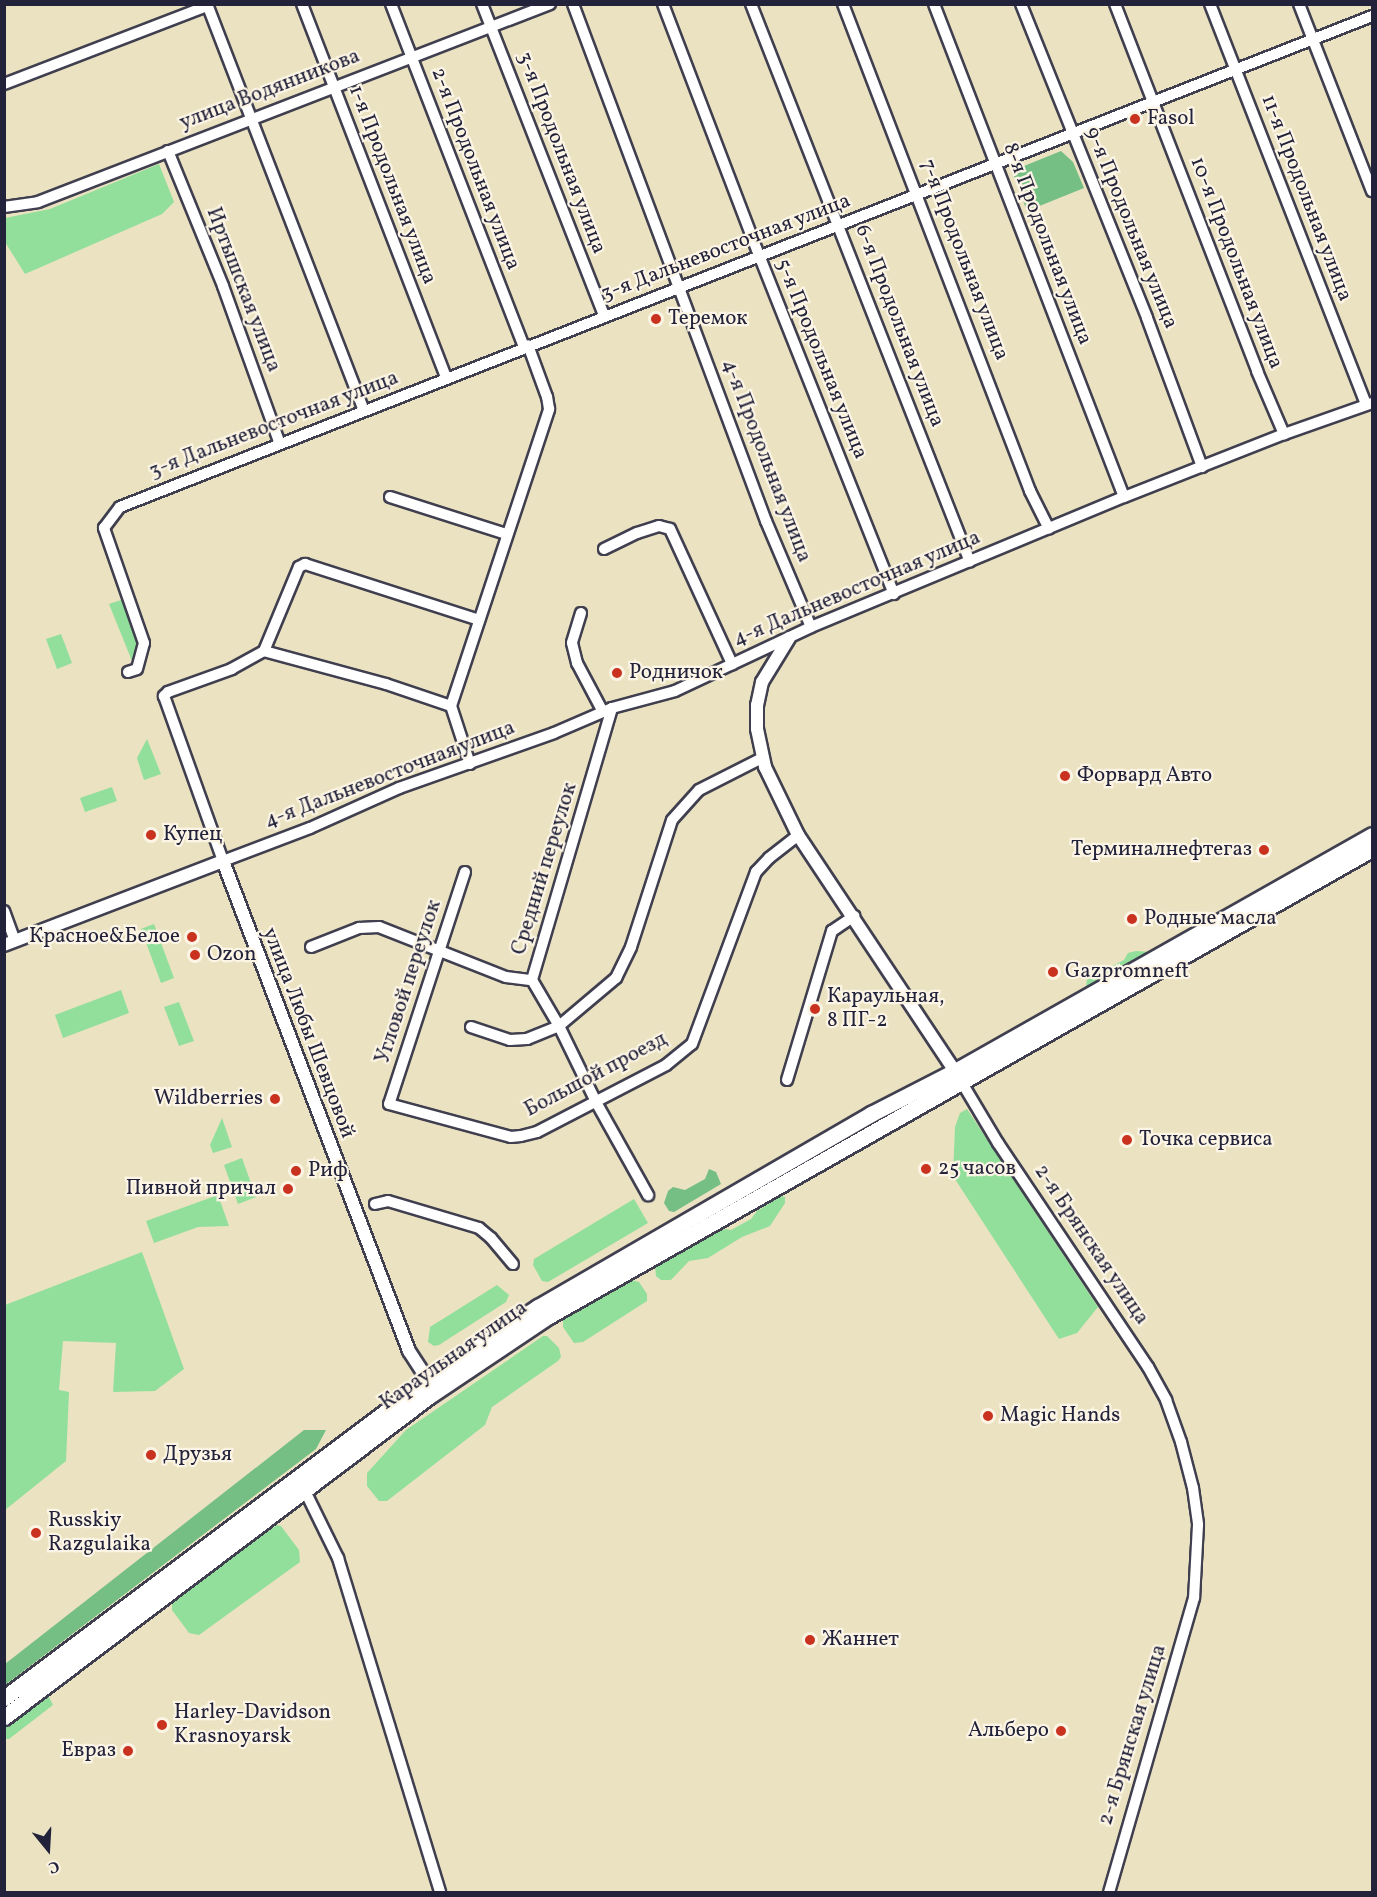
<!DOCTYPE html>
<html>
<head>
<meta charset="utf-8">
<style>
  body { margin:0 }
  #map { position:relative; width:1377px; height:1897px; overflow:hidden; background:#eae2c0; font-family:Vollkorn,serif }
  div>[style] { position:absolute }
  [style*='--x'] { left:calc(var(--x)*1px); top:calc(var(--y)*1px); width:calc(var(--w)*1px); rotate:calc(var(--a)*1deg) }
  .green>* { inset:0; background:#92df9c }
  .forest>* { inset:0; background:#75be84 }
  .roads { filter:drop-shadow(2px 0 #403f4f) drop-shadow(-2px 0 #403f4f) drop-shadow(0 2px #403f4f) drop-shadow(0 -2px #403f4f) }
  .minor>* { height:10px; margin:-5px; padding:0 5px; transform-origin:5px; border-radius:5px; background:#fff }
  .tertiary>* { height:12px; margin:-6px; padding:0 6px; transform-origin:6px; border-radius:6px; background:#fff }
  .primary>* { height:15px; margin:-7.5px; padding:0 7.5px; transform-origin:7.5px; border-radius:7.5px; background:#fff }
  .dots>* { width:16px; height:16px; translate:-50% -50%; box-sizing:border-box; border:3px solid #fcf5e5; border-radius:50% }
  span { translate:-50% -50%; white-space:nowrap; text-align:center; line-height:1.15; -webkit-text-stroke:4.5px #fcf5e5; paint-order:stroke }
  .street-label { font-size:21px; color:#22223b }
  .poi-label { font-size:21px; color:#22223b }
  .left { translate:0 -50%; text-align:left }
  .right { translate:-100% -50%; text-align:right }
  .frame { position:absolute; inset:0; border:6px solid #22223b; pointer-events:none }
  .north { position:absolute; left:18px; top:1819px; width:60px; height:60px; -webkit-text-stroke:4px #fcf5e5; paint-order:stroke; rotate:162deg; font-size:16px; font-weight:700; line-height:24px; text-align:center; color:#22223b }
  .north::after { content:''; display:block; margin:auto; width:21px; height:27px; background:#22223b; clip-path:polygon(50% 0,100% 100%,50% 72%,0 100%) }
</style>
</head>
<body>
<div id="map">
  <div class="green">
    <i style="clip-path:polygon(159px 164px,174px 202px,162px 214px,25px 274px,5px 242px,5px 218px,50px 209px)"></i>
    <i style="clip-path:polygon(124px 599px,140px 638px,138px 653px,132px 661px,109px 604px)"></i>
    <i style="clip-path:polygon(61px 634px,72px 663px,57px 669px,46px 639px)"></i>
    <i style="clip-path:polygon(147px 739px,161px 774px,144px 780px,137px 758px)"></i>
    <i style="clip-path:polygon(112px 787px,117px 801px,85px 812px,80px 798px)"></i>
    <i style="clip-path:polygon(154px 924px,174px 978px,161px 983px,141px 929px)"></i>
    <i style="clip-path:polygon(1136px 951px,1152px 952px,1086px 989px,1087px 979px,1124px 960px,1128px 953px)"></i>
    <i style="clip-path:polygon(121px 990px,129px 1013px,63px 1038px,55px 1015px)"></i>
    <i style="clip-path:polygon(179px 1002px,194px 1041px,179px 1046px,164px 1007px)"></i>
    <i style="clip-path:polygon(967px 1109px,1098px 1307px,1077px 1333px,1059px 1339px,953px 1176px,955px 1127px,960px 1113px)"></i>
    <i style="clip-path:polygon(222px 1118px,232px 1147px,213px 1153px,210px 1145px)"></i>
    <i style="clip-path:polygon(242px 1158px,256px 1197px,238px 1204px,224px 1165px)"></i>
    <i style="clip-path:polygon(218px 1195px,229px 1226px,198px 1227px,154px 1243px,146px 1221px)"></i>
    <i style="clip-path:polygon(781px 1196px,785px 1197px,785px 1203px,770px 1226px,742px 1237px,708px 1258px,689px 1261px,671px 1280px,661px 1280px,656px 1276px,655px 1266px,658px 1264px,710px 1234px,725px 1229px,731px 1230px,751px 1219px,757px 1211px)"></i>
    <i style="clip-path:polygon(634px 1199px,648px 1223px,548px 1282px,542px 1281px,533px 1265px,534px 1259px)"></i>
    <i style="clip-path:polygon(142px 1252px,184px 1369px,155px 1391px,113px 1392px,116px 1343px,63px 1341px,59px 1390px,69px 1392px,66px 1461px,5px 1510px,5px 1305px)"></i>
    <i style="clip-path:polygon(628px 1279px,639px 1282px,647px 1294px,647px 1301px,583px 1342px,574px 1343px,563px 1327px,563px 1319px)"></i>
    <i style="clip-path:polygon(497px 1285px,509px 1295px,506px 1302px,439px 1345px,434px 1346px,428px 1342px,430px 1327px)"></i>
    <i style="clip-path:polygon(543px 1336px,547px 1336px,559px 1348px,561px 1357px,558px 1361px,492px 1407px,485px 1425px,387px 1501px,379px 1501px,367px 1486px,367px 1473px,406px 1430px)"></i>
    <i style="clip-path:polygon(277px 1525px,281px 1526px,299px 1550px,300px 1562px,199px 1635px,189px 1633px,172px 1610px,172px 1599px)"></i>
    <i style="clip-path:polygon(49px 1697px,53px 1705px,9px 1739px,5px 1739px,5px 1726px,42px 1698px)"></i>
  </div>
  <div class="forest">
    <i style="clip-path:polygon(1061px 151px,1073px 162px,1084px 188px,1027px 211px,1012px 171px)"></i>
    <i style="clip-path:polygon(709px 1169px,716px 1172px,721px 1184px,674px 1212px,669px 1211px,664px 1203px,668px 1191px,673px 1187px,685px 1190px,705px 1179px)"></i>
    <i style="clip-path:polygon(304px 1430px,326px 1430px,316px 1449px,5px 1685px,5px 1664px)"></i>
  </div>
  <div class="roads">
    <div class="minor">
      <i style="--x:207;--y:4;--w:436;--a:68.9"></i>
      <i style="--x:302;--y:4;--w:402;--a:68.9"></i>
      <i style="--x:391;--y:4;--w:368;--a:68.8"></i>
      <i style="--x:482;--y:4;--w:335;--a:68.6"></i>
      <i style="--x:573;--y:4;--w:552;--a:69.53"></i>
      <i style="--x:766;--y:521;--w:115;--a:67"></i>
      <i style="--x:663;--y:4;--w:269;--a:69.1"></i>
      <i style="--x:759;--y:255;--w:365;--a:68.3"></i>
      <i style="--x:751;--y:4;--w:599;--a:68.57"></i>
      <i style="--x:843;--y:4;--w:522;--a:68.99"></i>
      <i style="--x:1030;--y:491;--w:42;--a:63.4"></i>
      <i style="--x:934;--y:4;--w:528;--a:68.92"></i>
      <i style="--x:1021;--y:4;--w:338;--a:68.1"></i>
      <i style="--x:1147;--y:318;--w:159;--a:69.7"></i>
      <i style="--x:1115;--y:4;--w:394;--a:68.8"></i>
      <i style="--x:1257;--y:371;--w:69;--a:66.8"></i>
      <i style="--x:1210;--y:4;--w:430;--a:68.7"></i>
      <i style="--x:1299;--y:4;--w:201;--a:68.7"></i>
      <i style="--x:4;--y:84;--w:217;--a:-21"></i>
      <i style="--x:168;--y:151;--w:146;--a:67.8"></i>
      <i style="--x:223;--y:286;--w:168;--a:70.2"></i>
      <i style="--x:4;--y:207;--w:34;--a:-8"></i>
      <i style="--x:38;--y:202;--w:549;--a:-21.14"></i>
      <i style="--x:390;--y:497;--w:122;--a:17.7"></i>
      <i style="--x:604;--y:549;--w:37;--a:-26"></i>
      <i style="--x:637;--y:533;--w:23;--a:-18"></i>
      <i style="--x:659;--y:526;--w:11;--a:15"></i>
      <i style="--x:670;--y:529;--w:149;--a:65.3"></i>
      <i style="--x:581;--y:613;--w:31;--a:107"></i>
      <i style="--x:572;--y:643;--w:21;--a:76"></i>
      <i style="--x:577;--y:663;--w:55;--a:62"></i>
      <i style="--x:264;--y:651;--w:91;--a:-67.4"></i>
      <i style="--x:299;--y:567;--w:7;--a:-27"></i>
      <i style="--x:305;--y:564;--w:183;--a:17.8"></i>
      <i style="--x:128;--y:672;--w:9;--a:-18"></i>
      <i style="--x:137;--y:669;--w:27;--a:-75"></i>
      <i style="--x:144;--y:643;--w:122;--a:-109.2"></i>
      <i style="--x:104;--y:528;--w:26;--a:-53"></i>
      <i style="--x:120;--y:507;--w:1345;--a:-21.41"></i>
      <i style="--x:451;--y:706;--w:69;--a:-161.3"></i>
      <i style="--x:386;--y:684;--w:126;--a:-164.9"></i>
      <i style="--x:264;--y:651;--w:37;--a:151"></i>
      <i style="--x:232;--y:669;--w:68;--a:160.2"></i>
      <i style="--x:168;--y:692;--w:6;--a:135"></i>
      <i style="--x:164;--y:696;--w:175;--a:70.3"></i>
      <i style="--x:223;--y:861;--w:93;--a:-20.8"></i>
      <i style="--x:310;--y:828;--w:98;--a:-24.2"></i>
      <i style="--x:399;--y:788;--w:164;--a:-19.5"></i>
      <i style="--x:554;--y:733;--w:63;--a:-23.3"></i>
      <i style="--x:612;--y:708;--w:65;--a:-15.1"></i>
      <i style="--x:675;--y:691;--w:150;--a:-25.2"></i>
      <i style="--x:811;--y:627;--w:339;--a:-22.6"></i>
      <i style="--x:1124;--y:497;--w:172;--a:-21.5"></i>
      <i style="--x:1284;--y:434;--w:93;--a:-19.4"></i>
      <i style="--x:612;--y:708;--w:284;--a:106.4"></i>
      <i style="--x:532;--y:980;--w:53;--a:59.6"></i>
      <i style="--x:559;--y:1026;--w:85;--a:64"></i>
      <i style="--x:596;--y:1102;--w:107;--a:60.8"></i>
      <i style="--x:470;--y:764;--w:61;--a:-108.1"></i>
      <i style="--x:451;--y:706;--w:313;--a:-71.7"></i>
      <i style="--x:549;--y:409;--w:12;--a:-99"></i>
      <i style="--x:547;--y:397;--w:55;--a:-110.1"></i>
      <i style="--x:465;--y:872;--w:244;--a:108.1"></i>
      <i style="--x:389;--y:1104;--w:126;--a:15.1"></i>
      <i style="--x:511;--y:1137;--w:10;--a:-6"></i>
      <i style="--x:521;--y:1136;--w:16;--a:-14"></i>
      <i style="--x:537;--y:1132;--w:145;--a:-27.4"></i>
      <i style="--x:666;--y:1065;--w:33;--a:-39"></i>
      <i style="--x:692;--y:1044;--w:184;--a:-69.6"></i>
      <i style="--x:756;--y:872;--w:19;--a:-47"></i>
      <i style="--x:769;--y:858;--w:37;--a:-38"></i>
      <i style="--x:4;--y:911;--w:32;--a:70"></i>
      <i style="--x:311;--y:947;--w:52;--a:-21.6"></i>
      <i style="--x:359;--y:928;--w:20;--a:-3"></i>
      <i style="--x:379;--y:927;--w:136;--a:21.5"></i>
      <i style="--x:506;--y:977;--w:26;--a:7"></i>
      <i style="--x:471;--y:1027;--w:41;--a:18.4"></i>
      <i style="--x:510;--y:1040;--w:17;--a:-3"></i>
      <i style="--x:527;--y:1039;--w:35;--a:-22"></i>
      <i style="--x:559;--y:1026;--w:75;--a:-40.1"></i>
      <i style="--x:616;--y:978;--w:34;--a:-64"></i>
      <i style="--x:631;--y:947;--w:133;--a:-72.1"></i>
      <i style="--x:672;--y:820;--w:40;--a:-48"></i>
      <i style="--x:699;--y:790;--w:71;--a:-26.9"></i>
      <i style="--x:958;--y:1076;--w:78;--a:59.2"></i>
      <i style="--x:998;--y:1143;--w:270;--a:56.2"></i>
      <i style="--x:1148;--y:1367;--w:38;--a:61"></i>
      <i style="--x:1166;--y:1400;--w:45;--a:70.3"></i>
      <i style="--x:1181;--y:1442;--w:48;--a:75.4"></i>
      <i style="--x:1193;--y:1488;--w:37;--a:82"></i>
      <i style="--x:1198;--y:1525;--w:73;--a:93.1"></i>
      <i style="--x:1194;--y:1598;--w:306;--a:106.1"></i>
      <i style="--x:787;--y:1080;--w:156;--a:-73.2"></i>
      <i style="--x:832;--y:931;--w:27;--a:-34"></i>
      <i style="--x:375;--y:1204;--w:13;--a:-13"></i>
      <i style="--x:388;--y:1201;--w:95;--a:16.5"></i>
      <i style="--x:479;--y:1228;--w:16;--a:40"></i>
      <i style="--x:491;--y:1238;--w:34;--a:50"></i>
      <i style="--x:305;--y:1491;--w:75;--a:63.8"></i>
      <i style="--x:338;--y:1558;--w:349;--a:73"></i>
    </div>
    <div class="tertiary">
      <i style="--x:789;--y:638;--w:52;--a:121.5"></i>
      <i style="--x:762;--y:682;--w:24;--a:102"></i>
      <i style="--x:757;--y:705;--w:24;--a:90"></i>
      <i style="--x:757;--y:729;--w:39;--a:78"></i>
      <i style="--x:765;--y:767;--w:76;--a:64.1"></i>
      <i style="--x:798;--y:835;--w:283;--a:56.4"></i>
      <i style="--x:4;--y:945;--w:235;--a:-21"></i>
      <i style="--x:223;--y:861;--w:524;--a:69.21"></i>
      <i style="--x:409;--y:1351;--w:35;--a:57"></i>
    </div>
    <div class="primary">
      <i style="--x:4;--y:1698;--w:530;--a:-36.87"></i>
      <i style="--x:428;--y:1380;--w:132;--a:-33.6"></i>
      <i style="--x:538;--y:1307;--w:385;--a:-30.1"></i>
      <i style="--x:871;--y:1114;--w:94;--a:-27.1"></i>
      <i style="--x:955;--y:1071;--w:479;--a:-29.5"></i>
      <i style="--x:4;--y:1717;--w:533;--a:-37.06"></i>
      <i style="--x:429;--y:1396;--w:142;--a:-33.8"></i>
      <i style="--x:547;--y:1317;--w:948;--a:-29.57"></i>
    </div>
  </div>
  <div class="dots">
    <i style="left:1135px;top:119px;background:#c8321e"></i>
    <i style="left:656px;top:319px;background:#c8321e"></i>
    <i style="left:617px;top:673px;background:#c8321e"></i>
    <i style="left:1065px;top:776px;background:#c8321e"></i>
    <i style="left:151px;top:835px;background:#c8321e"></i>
    <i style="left:1264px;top:850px;background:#c8321e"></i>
    <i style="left:1132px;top:919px;background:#c8321e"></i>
    <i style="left:192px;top:937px;background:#c8321e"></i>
    <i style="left:195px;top:955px;background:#c8321e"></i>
    <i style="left:1053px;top:972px;background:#c8321e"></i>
    <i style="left:815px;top:1009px;background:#c8321e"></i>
    <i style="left:275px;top:1099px;background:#c8321e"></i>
    <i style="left:1127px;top:1140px;background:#c8321e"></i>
    <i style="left:926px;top:1169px;background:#c8321e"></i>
    <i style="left:296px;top:1171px;background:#c8321e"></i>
    <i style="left:288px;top:1189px;background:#c8321e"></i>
    <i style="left:988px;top:1416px;background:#c8321e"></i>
    <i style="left:151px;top:1455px;background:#c8321e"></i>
    <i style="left:36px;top:1533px;background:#c8321e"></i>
    <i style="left:810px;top:1640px;background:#c8321e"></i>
    <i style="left:162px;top:1725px;background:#c8321e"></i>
    <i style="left:1061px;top:1731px;background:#c8321e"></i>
    <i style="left:128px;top:1751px;background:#c8321e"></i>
  </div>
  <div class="street-label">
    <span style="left:270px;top:90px;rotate:-21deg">улица Водянникова</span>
    <span style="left:561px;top:153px;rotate:69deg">3-я Продольная улица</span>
    <span style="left:475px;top:169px;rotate:69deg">2-я Продольная улица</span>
    <span style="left:392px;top:185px;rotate:69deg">1-я Продольная улица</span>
    <span style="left:1306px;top:198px;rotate:69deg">11-я Продольная улица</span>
    <span style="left:1131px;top:228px;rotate:68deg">9-я Продольная улица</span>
    <span style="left:1047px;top:244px;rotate:69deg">8-я Продольная улица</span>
    <span style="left:726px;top:248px;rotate:-21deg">3-я Дальневосточная улица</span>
    <span style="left:964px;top:260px;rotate:69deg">7-я Продольная улица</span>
    <span style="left:1236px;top:263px;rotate:69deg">10-я Продольная улица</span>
    <span style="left:243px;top:290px;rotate:69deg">Иртышская улица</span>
    <span style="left:899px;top:326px;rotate:69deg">6-я Продольная улица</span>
    <span style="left:821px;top:359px;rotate:68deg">5-я Продольная улица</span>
    <span style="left:274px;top:425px;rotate:-21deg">3-я Дальневосточная улица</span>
    <span style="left:766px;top:461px;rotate:69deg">4-я Продольная улица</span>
    <span style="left:857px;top:589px;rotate:-23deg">4-я Дальневосточная улица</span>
    <span style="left:390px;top:775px;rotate:-21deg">4-я Дальневосточная улица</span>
    <span style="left:545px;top:869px;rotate:-73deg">Средний переулок</span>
    <span style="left:409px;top:982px;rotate:-72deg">Угловой переулок</span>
    <span style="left:308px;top:1033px;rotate:69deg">улица Любы Шевцовой</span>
    <span style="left:596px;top:1075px;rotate:-28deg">Большой проезд</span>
    <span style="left:1091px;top:1245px;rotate:56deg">2-я Брянская улица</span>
    <span style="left:454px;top:1356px;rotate:-35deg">Караульная улица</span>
    <span style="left:1133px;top:1735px;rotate:-73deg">2-я Брянская улица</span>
  </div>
  <div class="poi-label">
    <span class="left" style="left:1147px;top:119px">Fasol</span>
    <span class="left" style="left:668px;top:319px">Теремок</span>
    <span class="left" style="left:629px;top:673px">Родничок</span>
    <span class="left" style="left:1077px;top:776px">Форвард Авто</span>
    <span class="left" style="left:163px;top:835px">Купец</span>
    <span class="right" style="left:1252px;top:850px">Терминалнефтегаз</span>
    <span class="left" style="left:1144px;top:919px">Родные масла</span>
    <span class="right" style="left:180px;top:937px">Красное&amp;Белое</span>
    <span class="left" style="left:207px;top:955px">Ozon</span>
    <span class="left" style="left:1065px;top:972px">Gazpromneft</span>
    <span class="left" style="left:827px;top:1009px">Караульная,<br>8 ПГ-2</span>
    <span class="right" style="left:263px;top:1099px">Wildberries</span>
    <span class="left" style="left:1139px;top:1140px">Точка сервиса</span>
    <span class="left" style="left:938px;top:1169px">25 часов</span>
    <span class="left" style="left:308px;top:1171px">Риф</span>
    <span class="right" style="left:276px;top:1189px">Пивной причал</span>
    <span class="left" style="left:1000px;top:1416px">Magic Hands</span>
    <span class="left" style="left:163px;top:1455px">Друзья</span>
    <span class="left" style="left:48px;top:1533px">Russkiy<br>Razgulaika</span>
    <span class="left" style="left:822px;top:1640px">Жаннет</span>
    <span class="left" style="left:174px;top:1725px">Harley-Davidson<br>Krasnoyarsk</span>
    <span class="right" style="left:1049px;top:1731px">Альберо</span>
    <span class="right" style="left:116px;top:1751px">Евраз</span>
  </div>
  <div class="frame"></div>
  <div class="north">С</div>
</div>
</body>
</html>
